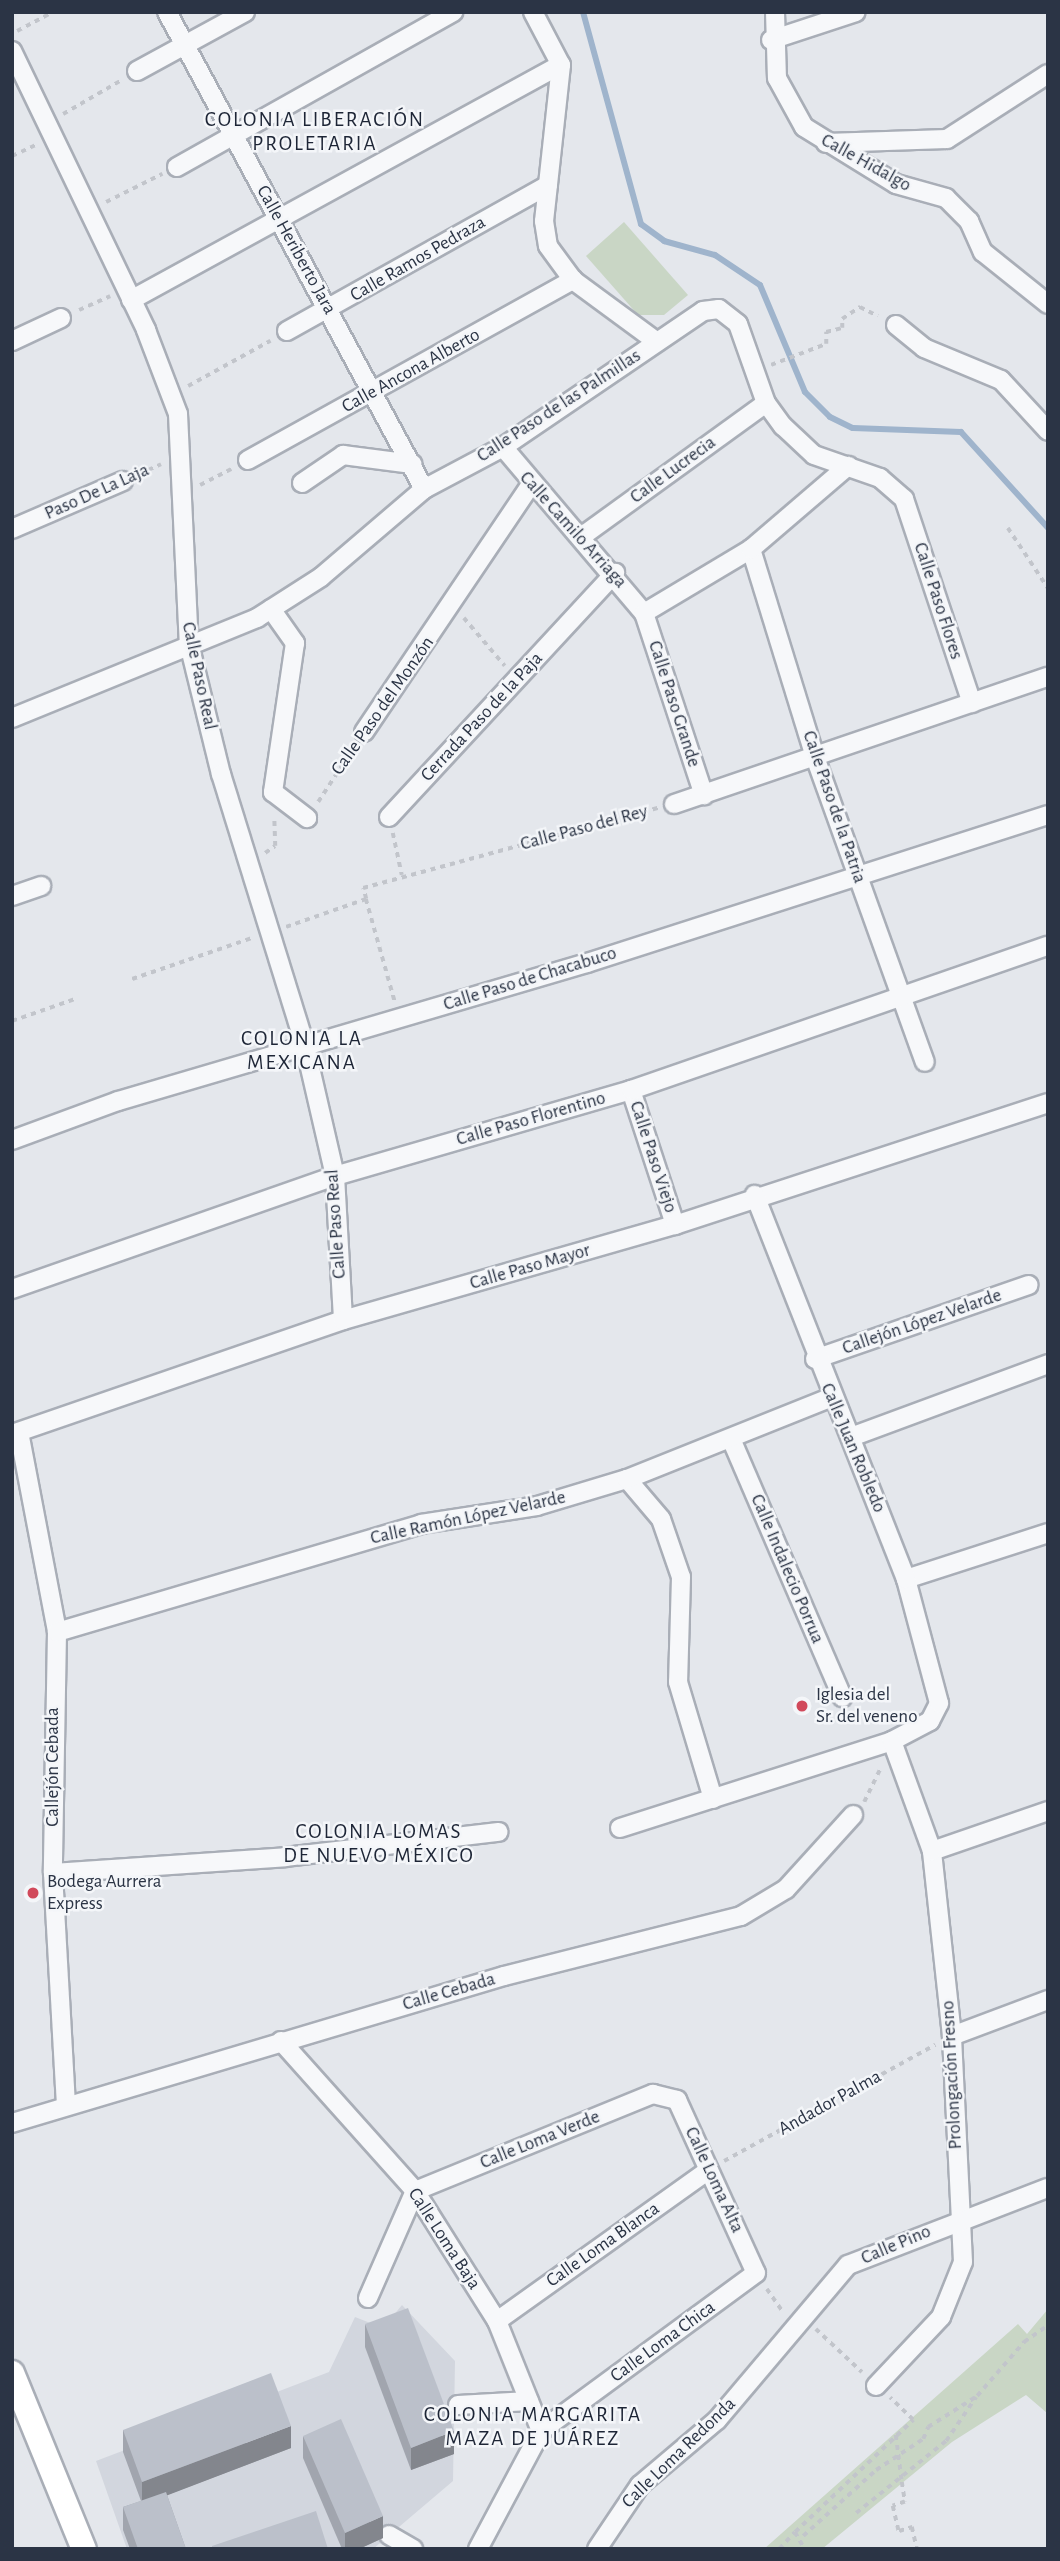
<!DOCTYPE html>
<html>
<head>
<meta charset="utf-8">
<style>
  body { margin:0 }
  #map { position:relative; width:1060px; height:2561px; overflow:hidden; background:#e4e7ec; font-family:"Alegreya Sans",sans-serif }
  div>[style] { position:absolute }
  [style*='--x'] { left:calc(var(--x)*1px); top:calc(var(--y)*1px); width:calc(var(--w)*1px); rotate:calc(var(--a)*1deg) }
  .built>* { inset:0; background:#d2d6de }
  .green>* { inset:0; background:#c9d6c5 }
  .stream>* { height:6px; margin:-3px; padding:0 3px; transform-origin:3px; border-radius:3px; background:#9fb4cc }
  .path>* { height:3.5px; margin-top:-1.75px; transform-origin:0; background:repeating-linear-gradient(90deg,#c2c5cb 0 5px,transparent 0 10px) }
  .roads { filter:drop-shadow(2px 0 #a9aeb7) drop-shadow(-2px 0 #a9aeb7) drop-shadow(0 2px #a9aeb7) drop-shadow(0 -2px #a9aeb7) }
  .street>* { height:18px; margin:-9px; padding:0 9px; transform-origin:9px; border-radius:9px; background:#f7f8fa }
  .secondary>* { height:24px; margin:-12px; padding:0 12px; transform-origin:12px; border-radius:12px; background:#fff }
  .path-bridge>* { height:3.5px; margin-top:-1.75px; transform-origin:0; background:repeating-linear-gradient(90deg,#c2c5cb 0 5px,transparent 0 10px) }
  .wall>* { inset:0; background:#a1a5ae }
  .shaded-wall>* { inset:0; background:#83868d }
  .building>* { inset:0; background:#bbc0ca }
  .dots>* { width:19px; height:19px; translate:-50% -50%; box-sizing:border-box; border:4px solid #f4f6f9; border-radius:50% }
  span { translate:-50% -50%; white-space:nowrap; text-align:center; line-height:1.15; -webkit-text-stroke:5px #f4f6f9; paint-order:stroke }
  .street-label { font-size:19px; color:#2b3445 }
  .poi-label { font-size:19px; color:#2b3445 }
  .left { translate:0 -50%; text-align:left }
  .neighbourhood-label { font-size:21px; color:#1d2536; letter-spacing:2px }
  .frame { position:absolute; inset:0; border:14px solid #2b3445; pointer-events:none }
</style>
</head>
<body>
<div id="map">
  <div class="built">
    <i style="clip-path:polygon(402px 2305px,455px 2361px,453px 2481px,373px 2549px,127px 2549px,96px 2461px,329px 2372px,355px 2317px,383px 2328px)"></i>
  </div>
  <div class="green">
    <i style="clip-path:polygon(624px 222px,688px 295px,664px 315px,638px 315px,586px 256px)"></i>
    <i style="clip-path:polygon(1048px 2309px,1047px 2413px,1026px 2395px,952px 2442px,822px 2549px,764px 2549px,1018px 2324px,1027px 2334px)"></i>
  </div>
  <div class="stream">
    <i style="--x:583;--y:12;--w:220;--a:74.7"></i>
    <i style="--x:641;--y:224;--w:29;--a:36"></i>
    <i style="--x:664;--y:241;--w:53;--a:15.4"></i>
    <i style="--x:715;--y:255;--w:54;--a:33.7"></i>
    <i style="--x:760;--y:285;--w:116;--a:67.2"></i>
    <i style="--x:805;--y:392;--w:35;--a:45"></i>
    <i style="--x:830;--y:417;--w:25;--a:26"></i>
    <i style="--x:853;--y:428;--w:108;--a:2.1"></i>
    <i style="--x:961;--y:432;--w:130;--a:47.8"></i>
  </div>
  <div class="path">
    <i style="--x:17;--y:31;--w:40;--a:-28"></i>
    <i style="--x:63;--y:114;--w:66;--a:-30.1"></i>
    <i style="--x:12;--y:156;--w:26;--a:-25"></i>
    <i style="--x:106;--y:202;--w:63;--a:-26.6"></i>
    <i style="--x:79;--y:310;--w:34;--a:-24"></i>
    <i style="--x:771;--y:365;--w:59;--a:-20.9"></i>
    <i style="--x:826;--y:344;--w:12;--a:-90"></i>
    <i style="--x:826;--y:332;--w:16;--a:-14"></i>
    <i style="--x:842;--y:328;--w:9;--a:-90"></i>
    <i style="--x:842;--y:319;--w:22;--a:-34"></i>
    <i style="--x:860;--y:307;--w:20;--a:27"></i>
    <i style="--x:188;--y:386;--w:94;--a:-28.8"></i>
    <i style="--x:139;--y:474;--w:24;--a:-24"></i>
    <i style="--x:200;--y:485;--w:35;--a:-27"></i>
    <i style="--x:1008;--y:528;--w:72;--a:56.3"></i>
    <i style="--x:464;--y:618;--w:63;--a:49.5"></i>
    <i style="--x:318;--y:802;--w:66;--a:-56.8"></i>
    <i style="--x:393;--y:833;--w:43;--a:77.9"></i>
    <i style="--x:265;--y:853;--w:12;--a:-35"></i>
    <i style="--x:275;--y:846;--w:29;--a:-92"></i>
    <i style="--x:366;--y:899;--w:107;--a:74.3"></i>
    <i style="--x:286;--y:927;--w:85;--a:-19.3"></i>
    <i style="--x:366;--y:899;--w:11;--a:-105"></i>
    <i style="--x:363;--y:888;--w:306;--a:-15.2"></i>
    <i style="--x:132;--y:979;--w:127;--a:-18.9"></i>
    <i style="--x:12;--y:1021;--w:67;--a:-19.2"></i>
    <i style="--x:864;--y:1802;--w:37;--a:-64"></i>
    <i style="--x:724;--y:2161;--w:241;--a:-28.8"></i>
    <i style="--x:767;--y:2289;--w:28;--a:55"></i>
    <i style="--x:816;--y:2329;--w:63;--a:43.1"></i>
    <i style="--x:902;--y:2482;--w:20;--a:81"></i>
    <i style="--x:905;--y:2502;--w:13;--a:162"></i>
    <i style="--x:893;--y:2506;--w:26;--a:77"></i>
    <i style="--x:899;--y:2531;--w:14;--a:-17"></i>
    <i style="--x:912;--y:2527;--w:23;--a:77"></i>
    <i style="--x:856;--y:2513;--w:115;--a:-38.7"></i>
    <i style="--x:946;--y:2441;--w:53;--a:-55.7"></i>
    <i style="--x:795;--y:2532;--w:163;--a:-43.5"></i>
    <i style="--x:913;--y:2420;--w:32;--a:-136"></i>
    <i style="--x:803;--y:2536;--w:98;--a:-42.1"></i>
    <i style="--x:876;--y:2470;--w:56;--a:-33.4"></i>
    <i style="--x:923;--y:2439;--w:13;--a:-67"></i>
    <i style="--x:928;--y:2427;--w:58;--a:-32.3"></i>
    <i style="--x:977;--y:2396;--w:72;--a:-49"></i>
    <i style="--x:1024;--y:2342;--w:29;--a:-35"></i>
    <i style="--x:779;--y:2549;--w:23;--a:-47"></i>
    <i style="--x:795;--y:2532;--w:20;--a:60"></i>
  </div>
  <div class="roads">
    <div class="street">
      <i style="--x:167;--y:12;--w:542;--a:61.68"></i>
      <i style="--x:533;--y:12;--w:60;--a:62.2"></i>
      <i style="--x:561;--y:65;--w:157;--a:96.2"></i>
      <i style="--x:544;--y:221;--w:25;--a:81"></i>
      <i style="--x:548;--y:246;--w:42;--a:53.7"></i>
      <i style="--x:573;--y:280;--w:104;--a:36.4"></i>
      <i style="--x:775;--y:12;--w:66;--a:88.3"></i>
      <i style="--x:777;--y:78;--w:56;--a:61.1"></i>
      <i style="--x:804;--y:127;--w:108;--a:31.8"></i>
      <i style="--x:896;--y:184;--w:52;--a:15.6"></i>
      <i style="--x:946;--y:198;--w:33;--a:45"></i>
      <i style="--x:969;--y:221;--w:34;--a:66"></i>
      <i style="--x:983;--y:252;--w:83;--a:38.7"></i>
      <i style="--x:771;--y:40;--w:89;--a:-18.2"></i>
      <i style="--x:12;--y:51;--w:310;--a:64.3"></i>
      <i style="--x:146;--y:330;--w:90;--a:69.1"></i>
      <i style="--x:178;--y:414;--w:230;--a:87.3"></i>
      <i style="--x:189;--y:644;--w:134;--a:76.2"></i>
      <i style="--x:221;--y:774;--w:285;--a:72.8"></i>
      <i style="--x:305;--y:1046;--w:133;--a:77"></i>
      <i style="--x:335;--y:1176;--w:144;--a:86.8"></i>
      <i style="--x:137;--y:71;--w:123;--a:-28.6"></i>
      <i style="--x:826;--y:143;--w:121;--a:-1.9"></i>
      <i style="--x:947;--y:139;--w:120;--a:-32.8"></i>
      <i style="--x:177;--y:167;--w:317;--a:-29.3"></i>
      <i style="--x:131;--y:300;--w:490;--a:-28.7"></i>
      <i style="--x:896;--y:325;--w:36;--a:39"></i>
      <i style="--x:924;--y:348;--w:83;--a:22.6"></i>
      <i style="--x:1001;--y:380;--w:69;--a:47.3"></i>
      <i style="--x:287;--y:331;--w:299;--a:-29.2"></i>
      <i style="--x:12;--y:341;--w:54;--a:-25.1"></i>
      <i style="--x:503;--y:447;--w:218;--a:49.7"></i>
      <i style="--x:644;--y:613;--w:192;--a:71.8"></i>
      <i style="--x:248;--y:460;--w:372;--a:-29"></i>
      <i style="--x:302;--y:483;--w:50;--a:-34.3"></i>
      <i style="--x:343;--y:455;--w:70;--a:7.4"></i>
      <i style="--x:12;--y:529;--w:121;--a:-23.4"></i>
      <i style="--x:581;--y:537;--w:228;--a:-35.9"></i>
      <i style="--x:751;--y:549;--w:218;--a:72.9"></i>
      <i style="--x:815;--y:757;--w:324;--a:70.2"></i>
      <i style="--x:271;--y:609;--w:42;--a:54.8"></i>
      <i style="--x:295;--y:643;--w:151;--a:98.4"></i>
      <i style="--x:273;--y:792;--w:43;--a:37.4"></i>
      <i style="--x:644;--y:613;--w:125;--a:-30.9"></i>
      <i style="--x:751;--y:549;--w:128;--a:-40.6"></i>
      <i style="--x:12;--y:718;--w:265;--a:-22.2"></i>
      <i style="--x:257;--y:618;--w:76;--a:-32.6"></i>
      <i style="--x:321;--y:577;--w:135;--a:-40.5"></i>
      <i style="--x:424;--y:489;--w:89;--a:-28"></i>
      <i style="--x:503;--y:447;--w:242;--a:-34.2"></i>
      <i style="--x:703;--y:311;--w:16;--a:-7"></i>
      <i style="--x:719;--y:309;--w:24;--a:38"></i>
      <i style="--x:738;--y:324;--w:84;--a:70.5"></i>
      <i style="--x:766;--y:403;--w:29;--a:54"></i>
      <i style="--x:783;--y:426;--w:42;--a:43.1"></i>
      <i style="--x:814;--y:455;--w:70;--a:19.2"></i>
      <i style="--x:880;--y:478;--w:32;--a:41"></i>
      <i style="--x:904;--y:499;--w:215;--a:71.6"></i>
      <i style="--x:364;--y:732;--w:297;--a:-56"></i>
      <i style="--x:674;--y:804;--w:395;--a:-18.8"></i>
      <i style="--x:389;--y:817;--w:333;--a:-47.2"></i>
      <i style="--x:12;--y:896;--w:31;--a:-19"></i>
      <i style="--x:631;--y:1090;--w:142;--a:71.9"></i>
      <i style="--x:12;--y:1140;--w:113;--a:-20.2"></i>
      <i style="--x:118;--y:1101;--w:489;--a:-16.4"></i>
      <i style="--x:587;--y:963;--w:484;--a:-17.8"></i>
      <i style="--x:12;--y:1289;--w:342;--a:-19.3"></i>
      <i style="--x:335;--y:1176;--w:308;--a:-16.2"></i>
      <i style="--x:631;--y:1090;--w:441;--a:-19.1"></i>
      <i style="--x:815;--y:1359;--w:226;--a:-19.1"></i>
      <i style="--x:19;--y:1432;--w:204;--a:79.2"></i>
      <i style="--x:57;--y:1632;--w:241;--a:91"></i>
      <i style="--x:53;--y:1873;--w:232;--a:86.8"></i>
      <i style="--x:12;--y:1434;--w:350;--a:-19"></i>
      <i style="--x:343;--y:1320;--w:345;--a:-16"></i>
      <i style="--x:675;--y:1225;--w:392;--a:-18.1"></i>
      <i style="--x:851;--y:1437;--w:210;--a:-20.3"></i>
      <i style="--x:732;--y:1441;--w:279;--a:66.7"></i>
      <i style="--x:627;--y:1479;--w:52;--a:49.6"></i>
      <i style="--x:661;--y:1519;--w:61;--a:71"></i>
      <i style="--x:681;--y:1577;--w:105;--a:91.6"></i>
      <i style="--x:678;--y:1682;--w:122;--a:73.3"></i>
      <i style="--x:906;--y:1579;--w:149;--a:-17.9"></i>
      <i style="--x:57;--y:1632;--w:380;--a:-16.5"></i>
      <i style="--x:421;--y:1524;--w:117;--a:-8.8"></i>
      <i style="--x:537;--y:1506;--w:94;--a:-16.7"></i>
      <i style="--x:627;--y:1479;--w:221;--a:-21.8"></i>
      <i style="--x:620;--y:1828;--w:286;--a:-17.7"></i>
      <i style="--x:892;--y:1741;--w:43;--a:-27.8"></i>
      <i style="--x:930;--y:1721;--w:20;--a:-63"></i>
      <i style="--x:939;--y:1703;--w:128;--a:-104.9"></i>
      <i style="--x:906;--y:1579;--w:413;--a:-111.5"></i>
      <i style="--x:932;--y:1851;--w:123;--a:-19"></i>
      <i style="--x:53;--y:1873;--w:233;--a:-3.9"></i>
      <i style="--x:285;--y:1857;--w:215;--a:-6.7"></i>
      <i style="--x:952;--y:2036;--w:103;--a:-20.6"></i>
      <i style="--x:281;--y:2041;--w:201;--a:48.2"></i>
      <i style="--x:415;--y:2191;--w:154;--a:57.8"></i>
      <i style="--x:497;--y:2321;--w:118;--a:68.2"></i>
      <i style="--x:12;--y:2123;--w:513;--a:-16.64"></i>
      <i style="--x:504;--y:1976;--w:244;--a:-14.2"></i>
      <i style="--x:741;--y:1916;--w:52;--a:-31"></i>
      <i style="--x:786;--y:1889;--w:100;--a:-47.8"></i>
      <i style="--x:368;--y:2298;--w:117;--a:-66.3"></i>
      <i style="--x:415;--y:2191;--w:257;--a:-22.2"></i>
      <i style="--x:653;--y:2094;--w:25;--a:14"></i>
      <i style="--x:677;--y:2100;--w:190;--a:65.5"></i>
      <i style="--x:756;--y:2273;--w:267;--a:143.7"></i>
      <i style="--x:541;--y:2431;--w:134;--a:118.1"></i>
      <i style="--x:497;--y:2321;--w:260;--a:-35.5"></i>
      <i style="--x:876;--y:2386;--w:95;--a:-46.7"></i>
      <i style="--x:941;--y:2317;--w:59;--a:-68.2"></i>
      <i style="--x:963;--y:2262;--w:226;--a:-92.8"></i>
      <i style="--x:952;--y:2036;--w:186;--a:-96.2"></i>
      <i style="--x:932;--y:1851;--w:117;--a:-110"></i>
      <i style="--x:458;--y:2405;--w:71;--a:-3.2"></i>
      <i style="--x:389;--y:2535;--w:28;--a:30"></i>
      <i style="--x:597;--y:2549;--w:77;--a:-56.1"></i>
      <i style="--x:640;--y:2485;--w:101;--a:-40.2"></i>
      <i style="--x:717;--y:2420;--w:203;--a:-49.8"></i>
      <i style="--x:848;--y:2265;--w:214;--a:-21.1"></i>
    </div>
    <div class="secondary">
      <i style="--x:12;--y:2373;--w:190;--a:67.8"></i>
    </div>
  </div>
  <div class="path-bridge">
    <i style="--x:896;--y:2435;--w:47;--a:82.7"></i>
  </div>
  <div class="wall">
    <i style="clip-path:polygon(365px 2324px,454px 2454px,411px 2470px,365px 2347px)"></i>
    <i style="clip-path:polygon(123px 2430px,291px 2448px,167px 2495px,186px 2549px,130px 2549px,123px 2530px,123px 2507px,141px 2501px,123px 2452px)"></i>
    <i style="clip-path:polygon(303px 2436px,383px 2538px,359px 2549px,342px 2549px,303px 2458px)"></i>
  </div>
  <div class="shaded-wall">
    <i style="clip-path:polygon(291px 2426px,291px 2448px,142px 2505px,142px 2482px)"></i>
    <i style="clip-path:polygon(454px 2431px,454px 2454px,411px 2470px,411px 2448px)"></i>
    <i style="clip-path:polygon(383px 2516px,383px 2538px,359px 2549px,345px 2549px,345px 2533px)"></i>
  </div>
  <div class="building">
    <i style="clip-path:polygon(408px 2308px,454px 2431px,411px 2448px,365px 2324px)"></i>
    <i style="clip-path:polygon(271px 2373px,291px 2426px,142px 2482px,123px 2430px)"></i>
    <i style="clip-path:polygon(341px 2419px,383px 2516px,345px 2533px,303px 2436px)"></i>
    <i style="clip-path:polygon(166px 2492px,186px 2549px,138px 2549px,123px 2507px)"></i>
    <i style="clip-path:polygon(316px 2511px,328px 2549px,212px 2549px,212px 2546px)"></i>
  </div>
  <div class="dots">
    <i style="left:802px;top:1706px;background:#d1495b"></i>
    <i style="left:33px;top:1893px;background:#d1495b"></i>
  </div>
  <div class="street-label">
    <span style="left:866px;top:163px;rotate:29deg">Calle Hidalgo</span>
    <span style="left:296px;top:250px;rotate:61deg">Calle Heriberto Jara</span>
    <span style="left:418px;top:259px;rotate:-30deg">Calle Ramos Pedraza</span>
    <span style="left:411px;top:371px;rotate:-29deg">Calle Ancona Alberto</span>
    <span style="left:559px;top:406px;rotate:-33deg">Calle Paso de las Palmillas</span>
    <span style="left:673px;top:470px;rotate:-36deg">Calle Lucrecia</span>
    <span style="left:97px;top:492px;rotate:-24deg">Paso De La Laja</span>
    <span style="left:573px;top:530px;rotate:48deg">Calle Camilo Arriaga</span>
    <span style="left:938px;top:601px;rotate:72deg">Calle Paso Flores</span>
    <span style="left:199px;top:676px;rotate:78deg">Calle Paso Real</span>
    <span style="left:674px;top:704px;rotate:72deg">Calle Paso Grande</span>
    <span style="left:383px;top:706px;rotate:-55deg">Calle Paso del Monzón</span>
    <span style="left:482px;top:717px;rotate:-47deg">Cerrada Paso de la Paja</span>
    <span style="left:834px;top:807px;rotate:71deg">Calle Paso de la Patria</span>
    <span style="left:584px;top:828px;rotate:-15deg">Calle Paso del Rey</span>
    <span style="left:530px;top:979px;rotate:-17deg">Calle Paso de Chacabuco</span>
    <span style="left:531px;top:1119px;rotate:-16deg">Calle Paso Florentino</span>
    <span style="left:653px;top:1157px;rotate:72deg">Calle Paso Viejo</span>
    <span style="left:336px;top:1224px;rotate:-94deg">Calle Paso Real</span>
    <span style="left:530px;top:1267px;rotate:-16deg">Calle Paso Mayor</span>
    <span style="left:922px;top:1322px;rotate:-19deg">Callejón López Velarde</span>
    <span style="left:853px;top:1448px;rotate:67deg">Calle Juan Robledo</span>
    <span style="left:468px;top:1518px;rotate:-12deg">Calle Ramón López Velarde</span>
    <span style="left:787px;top:1569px;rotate:67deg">Calle Indalecio Porrua</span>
    <span style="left:53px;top:1767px;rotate:-90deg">Callejón Cebada</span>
    <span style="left:449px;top:1992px;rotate:-16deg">Calle Cebada</span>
    <span style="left:952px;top:2075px;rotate:-93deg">Prolongación Fresno</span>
    <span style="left:830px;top:2103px;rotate:-29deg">Andador Palma</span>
    <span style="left:540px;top:2140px;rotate:-22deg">Calle Loma Verde</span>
    <span style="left:714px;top:2180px;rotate:65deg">Calle Loma Alta</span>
    <span style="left:444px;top:2239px;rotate:57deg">Calle Loma Baja</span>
    <span style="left:603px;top:2245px;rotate:-35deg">Calle Loma Blanca</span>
    <span style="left:896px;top:2245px;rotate:-23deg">Calle Pino</span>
    <span style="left:663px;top:2342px;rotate:-36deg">Calle Loma Chica</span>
    <span style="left:679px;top:2453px;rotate:-44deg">Calle Loma Redonda</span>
  </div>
  <div class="poi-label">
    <span class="left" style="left:816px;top:1706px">Iglesia del<br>Sr. del veneno</span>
    <span class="left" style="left:47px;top:1893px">Bodega Aurrera<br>Express</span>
  </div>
  <div class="neighbourhood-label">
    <span style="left:315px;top:132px">COLONIA LIBERACIÓN<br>PROLETARIA</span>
    <span style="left:302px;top:1051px">COLONIA LA<br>MEXICANA</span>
    <span style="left:379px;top:1844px">COLONIA LOMAS<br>DE NUEVO MÉXICO</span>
    <span style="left:533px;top:2427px">COLONIA MARGARITA<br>MAZA DE JUÁREZ</span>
  </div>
  <div class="frame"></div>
</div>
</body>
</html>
